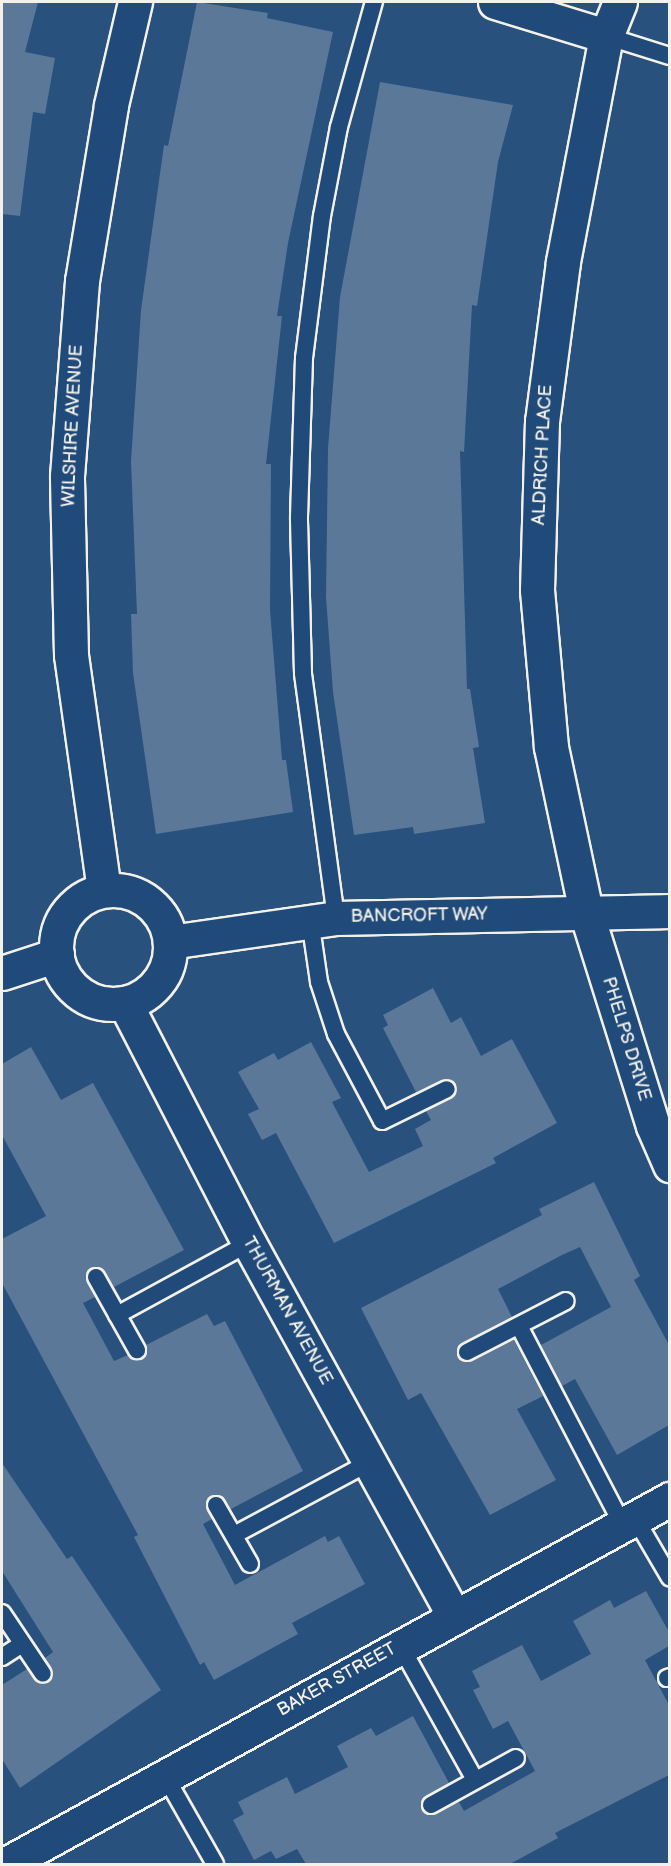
<!DOCTYPE html>
<html>
<head>
<meta charset="utf-8">
<style>
  body { margin:0 }
  #map { position:relative; width:671px; height:1866px; overflow:hidden; background:#28517e; font-family:"Balsamiq Sans",sans-serif }
  div>[style] { position:absolute }
  [style*='--x'] { left:calc(var(--x)*1px); top:calc(var(--y)*1px); width:calc(var(--w)*1px); rotate:calc(var(--a)*1deg) }
  .building>* { inset:0; background:#5b7899 }
  .roads { filter:drop-shadow(2px 0 #f4f1e8) drop-shadow(-2px 0 #f4f1e8) drop-shadow(0 2px #f4f1e8) drop-shadow(0 -2px #f4f1e8) }
  .lane>* { height:16px; margin:-8px; padding:0 8px; transform-origin:8px; border-radius:8px; background:#1f4a7a }
  .street>* { height:33px; margin:-16.5px; padding:0 16.5px; transform-origin:16.5px; border-radius:16.5px; background:#1f4a7a }
  .street>.ring { margin:-16.5px; padding:0; box-sizing:content-box; background:none; border:33px solid #1f4a7a; border-radius:50% }
  .secondary>* { height:33px; margin:-16.5px; padding:0 16.5px; transform-origin:16.5px; border-radius:16.5px; background:#1f4a7a }
  span { translate:-50% -50%; white-space:nowrap; text-align:center; line-height:1.15; -webkit-text-stroke:5px #1f4a7a; paint-order:stroke }
  .street-label { font-size:18px; color:#f4f1e8 }
  .frame { position:absolute; inset:0; border:3px solid #f4f1e8; pointer-events:none }
</style>
</head>
<body>
<div id="map">
  <div class="building">
    <i style="clip-path:polygon(2px 2px,38px 2px,25px 52px,55px 58px,45px 114px,33px 112px,20px 216px,2px 214px)"></i>
    <i style="clip-path:polygon(197px 2px,268px 13px,267px 18px,333px 32px,288px 243px,277px 316px,282px 316px,266px 464px,271px 464px,270px 610px,282px 760px,286px 760px,293px 812px,156px 834px,133px 673px,131px 614px,137px 614px,131px 461px,141px 310px,164px 145px,168px 146px)"></i>
    <i style="clip-path:polygon(380px 82px,513px 105px,498px 162px,477px 306px,472px 305px,464px 452px,460px 451px,467px 689px,470px 689px,479px 747px,473px 748px,485px 823px,414px 834px,413px 827px,354px 835px,333px 692px,326px 597px,328px 448px,340px 297px)"></i>
    <i style="clip-path:polygon(433px 988px,451px 1023px,461px 1017px,481px 1056px,512px 1039px,557px 1123px,493px 1158px,496px 1163px,334px 1243px,276px 1133px,262px 1140px,248px 1114px,259px 1109px,238px 1072px,274px 1053px,278px 1060px,311px 1042px,341px 1098px,332px 1102px,369px 1172px,423px 1146px,415px 1129px,431px 1120px,426px 1111px,456px 1094px,456px 1084px,447px 1079px,416px 1092px,383px 1028px,388px 1025px,383px 1015px)"></i>
    <i style="clip-path:polygon(31px 1047px,61px 1100px,93px 1083px,184px 1250px,114px 1287px,102px 1268px,87px 1271px,87px 1282px,95px 1297px,83px 1303px,114px 1361px,128px 1355px,142px 1359px,146px 1345px,207px 1314px,214px 1326px,225px 1321px,303px 1471px,231px 1509px,221px 1496px,207px 1499px,212px 1519px,203px 1524px,235px 1585px,325px 1536px,328px 1542px,339px 1536px,365px 1584px,292px 1623px,298px 1634px,214px 1680px,204px 1662px,200px 1665px,134px 1537px,138px 1535px,2px 1283px,2px 1239px,46px 1216px,2px 1135px,2px 1064px)"></i>
    <i style="clip-path:polygon(594px 1182px,640px 1276px,634px 1280px,669px 1345px,669px 1425px,617px 1455px,575px 1379px,562px 1386px,541px 1345px,611px 1307px,580px 1247px,562px 1255px,498px 1289px,512px 1317px,462px 1343px,457px 1351px,467px 1362px,514px 1340px,543px 1396px,517px 1409px,556px 1480px,490px 1515px,421px 1393px,408px 1400px,361px 1308px,542px 1215px,539px 1209px)"></i>
    <i style="clip-path:polygon(2px 1463px,67px 1559px,72px 1556px,161px 1690px,20px 1788px,2px 1759px,2px 1685px,27px 1669px,38px 1683px,48px 1683px,53px 1673px,45px 1658px,53px 1652px,2px 1571px)"></i>
    <i style="clip-path:polygon(646px 1591px,669px 1632px,669px 1646px,645px 1660px,669px 1705px,669px 1775px,555px 1833px,558px 1838px,510px 1864px,306px 1864px,297px 1849px,276px 1859px,271px 1851px,254px 1860px,233px 1820px,244px 1814px,238px 1802px,287px 1777px,295px 1794px,348px 1767px,337px 1746px,371px 1728px,376px 1736px,413px 1716px,449px 1783px,422px 1800px,422px 1810px,430px 1815px,459px 1802px,464px 1811px,535px 1771px,508px 1721px,493px 1729px,473px 1690px,480px 1687px,472px 1671px,522px 1645px,541px 1681px,591px 1654px,573px 1621px,610px 1600px,614px 1608px)"></i>
  </div>
  <div class="roads">
    <div class="lane">
      <i style="--x:606;--y:36;--w:67;--a:17.4"></i>
      <i style="--x:336;--y:918;--w:247;--a:-97.7"></i>
      <i style="--x:303;--y:673;--w:156;--a:-91.5"></i>
      <i style="--x:299;--y:517;--w:159;--a:-88.2"></i>
      <i style="--x:304;--y:358;--w:143;--a:-82.8"></i>
      <i style="--x:322;--y:216;--w:91;--a:-79.2"></i>
      <i style="--x:339;--y:127;--w:130;--a:-74.4"></i>
      <i style="--x:310;--y:920;--w:63;--a:81.7"></i>
      <i style="--x:319;--y:982;--w:55;--a:71.9"></i>
      <i style="--x:336;--y:1034;--w:98;--a:62.1"></i>
      <i style="--x:382;--y:1121;--w:72;--a:-26.2"></i>
      <i style="--x:96;--y:1277;--w:84;--a:60.7"></i>
      <i style="--x:117;--y:1315;--w:150;--a:-28.6"></i>
      <i style="--x:519;--y:1326;--w:223;--a:62.5"></i>
      <i style="--x:467;--y:1352;--w:111;--a:-27.3"></i>
      <i style="--x:216;--y:1505;--w:68;--a:60"></i>
      <i style="--x:635;--y:1518;--w:69;--a:59.7"></i>
      <i style="--x:234;--y:1535;--w:154;--a:-28.2"></i>
      <i style="--x:2;--y:1613;--w:73;--a:56.1"></i>
      <i style="--x:400;--y:1645;--w:154;--a:60.9"></i>
      <i style="--x:2;--y:1657;--w:24;--a:-33"></i>
      <i style="--x:667;--y:1678;--w:3;--a:-18"></i>
      <i style="--x:165;--y:1776;--w:101;--a:60.4"></i>
      <i style="--x:431;--y:1805;--w:97;--a:-28.9"></i>
    </div>
    <div class="street">
      <i style="--x:495;--y:2;--w:116;--a:17"></i>
      <i style="--x:104;--y:890;--w:237;--a:-98"></i>
      <i style="--x:71;--y:655;--w:179;--a:-91.3"></i>
      <i style="--x:67;--y:476;--w:196;--a:-85.6"></i>
      <i style="--x:82;--y:281;--w:178;--a:-80.6"></i>
      <i style="--x:111;--y:105;--w:106;--a:-76.9"></i>
      <i class="ring" style="left:56px;top:890px;width:81px;height:81px"></i>
      <i style="--x:170;--y:942;--w:168;--a:-8.2"></i>
      <i style="--x:336;--y:918;--w:334;--a:-1.2"></i>
      <i style="--x:2;--y:973;--w:58;--a:-18.1"></i>
      <i style="--x:125;--y:1003;--w:270;--a:62.7"></i>
      <i style="--x:249;--y:1243;--w:427;--a:61.2"></i>
      <i style="--x:6;--y:1864;--w:758;--a:-28.8"></i>
    </div>
    <div class="secondary">
      <i style="--x:620;--y:2;--w:37;--a:112"></i>
      <i style="--x:606;--y:36;--w:230;--a:100.8"></i>
      <i style="--x:563;--y:262;--w:160;--a:97.5"></i>
      <i style="--x:542;--y:421;--w:169;--a:91.7"></i>
      <i style="--x:537;--y:590;--w:158;--a:84.9"></i>
      <i style="--x:551;--y:747;--w:169;--a:78"></i>
      <i style="--x:586;--y:912;--w:224;--a:72.6"></i>
      <i style="--x:653;--y:1126;--w:43;--a:66.4"></i>
    </div>
  </div>
  <div class="street-label">
    <span style="left:73px;top:426px;rotate:-87deg">WILSHIRE AVENUE</span>
    <span style="left:543px;top:455px;rotate:-87deg">ALDRICH PLACE</span>
    <span style="left:419px;top:916px;rotate:-1deg">BANCROFT WAY</span>
    <span style="left:626px;top:1039px;rotate:73deg">PHELPS DRIVE</span>
    <span style="left:287px;top:1311px;rotate:61deg">THURMAN AVENUE</span>
    <span style="left:337px;top:1680px;rotate:-29deg">BAKER STREET</span>
  </div>
  <div class="frame"></div>
</div>
</body>
</html>
